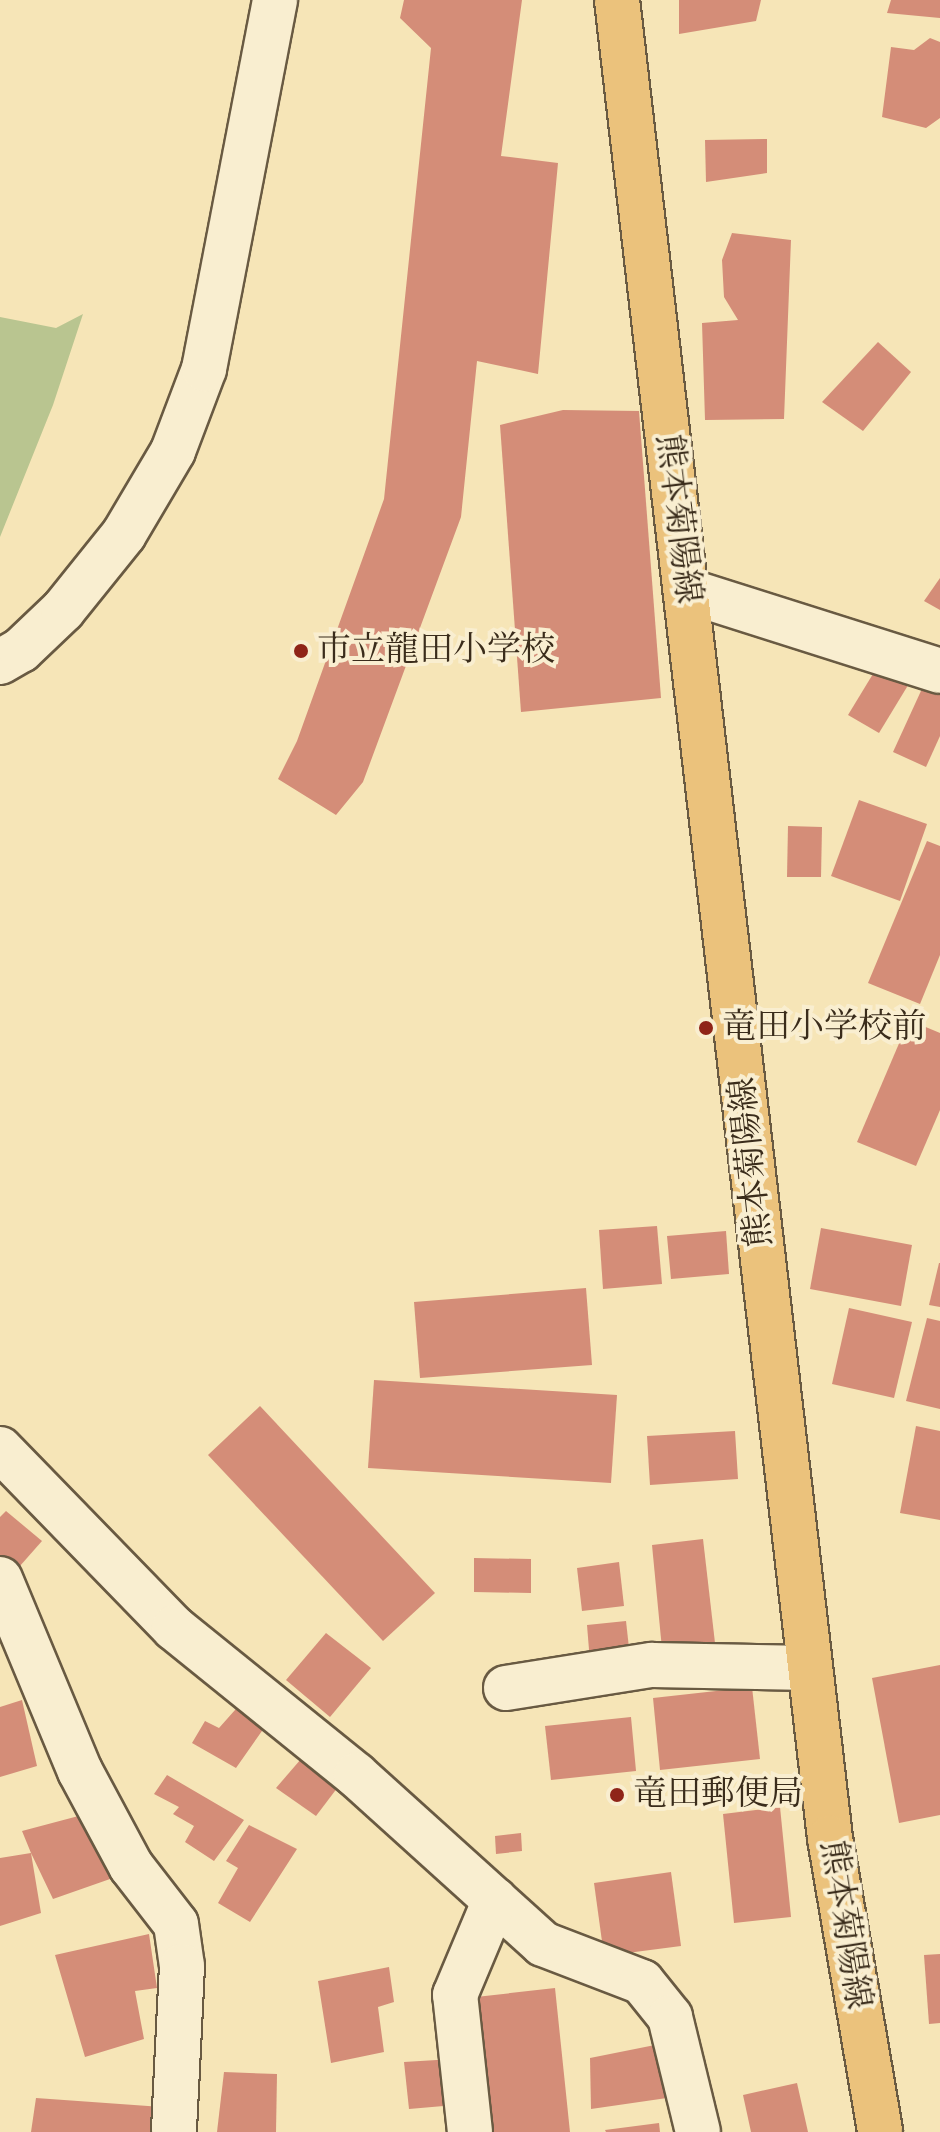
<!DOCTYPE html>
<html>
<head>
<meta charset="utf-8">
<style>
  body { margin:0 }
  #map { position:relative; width:940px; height:2132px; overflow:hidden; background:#f6e5b7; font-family:"IM FELL DW Pica","Noto Serif JP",serif }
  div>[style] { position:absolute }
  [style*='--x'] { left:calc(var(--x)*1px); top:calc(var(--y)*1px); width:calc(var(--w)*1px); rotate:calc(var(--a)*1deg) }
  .green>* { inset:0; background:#b9c590 }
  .building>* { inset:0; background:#d48d78 }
  .roads { filter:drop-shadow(2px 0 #695a42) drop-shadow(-2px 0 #695a42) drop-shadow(0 2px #695a42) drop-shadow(0 -2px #695a42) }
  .minor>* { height:44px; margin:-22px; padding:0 22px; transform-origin:22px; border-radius:22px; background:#f9eed0 }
  .major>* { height:44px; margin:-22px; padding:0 22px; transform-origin:22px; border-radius:22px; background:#ebc27c }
  .dots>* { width:22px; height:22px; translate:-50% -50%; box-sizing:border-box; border:4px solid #f9eed0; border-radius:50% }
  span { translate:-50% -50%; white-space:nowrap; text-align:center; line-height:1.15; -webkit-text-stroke:8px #f9eed0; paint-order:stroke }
  .street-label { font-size:34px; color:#3a2c1b }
  .poi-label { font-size:34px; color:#3a2c1b }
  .left { translate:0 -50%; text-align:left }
</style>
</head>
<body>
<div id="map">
  <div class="green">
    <i style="clip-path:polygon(83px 314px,53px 405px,0 537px,0 317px,56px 328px)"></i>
  </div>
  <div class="building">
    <i style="clip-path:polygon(404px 0,522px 0,501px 156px,558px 163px,538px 374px,477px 361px,461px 517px,363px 782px,336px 815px,278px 779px,297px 741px,384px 499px,431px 48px,400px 18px)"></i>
    <i style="clip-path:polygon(679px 0,761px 0,756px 21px,679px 34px)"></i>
    <i style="clip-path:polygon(891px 0,940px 0,940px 18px,887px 13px)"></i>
    <i style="clip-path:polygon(930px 38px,940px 42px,940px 118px,926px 128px,882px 117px,891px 47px,914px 50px)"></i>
    <i style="clip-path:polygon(767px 139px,767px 173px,706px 182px,705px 140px)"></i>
    <i style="clip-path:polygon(732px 233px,791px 240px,784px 419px,705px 420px,702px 323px,738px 320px,724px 297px,722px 260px)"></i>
    <i style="clip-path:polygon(878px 342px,911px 372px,863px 431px,822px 402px)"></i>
    <i style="clip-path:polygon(563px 410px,639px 411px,661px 698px,521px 712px,500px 425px)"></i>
    <i style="clip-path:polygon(940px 578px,940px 610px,924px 601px)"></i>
    <i style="clip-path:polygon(879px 664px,910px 682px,879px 733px,848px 715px)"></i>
    <i style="clip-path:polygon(926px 680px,940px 686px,940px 736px,926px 767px,893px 752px)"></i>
    <i style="clip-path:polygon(859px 800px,927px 824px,900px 901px,831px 876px)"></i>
    <i style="clip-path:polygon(788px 826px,822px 827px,821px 877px,787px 877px)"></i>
    <i style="clip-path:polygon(927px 841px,940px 846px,940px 955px,920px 1004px,868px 983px)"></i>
    <i style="clip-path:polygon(909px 1020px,940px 1033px,940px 1110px,916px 1166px,857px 1142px)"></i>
    <i style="clip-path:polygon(657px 1226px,662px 1284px,603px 1289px,599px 1230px)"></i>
    <i style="clip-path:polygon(821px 1228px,912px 1245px,901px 1306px,810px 1289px)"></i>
    <i style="clip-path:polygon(726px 1231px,729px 1274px,671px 1279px,667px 1236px)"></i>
    <i style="clip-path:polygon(939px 1263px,940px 1263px,940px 1307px,929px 1305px)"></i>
    <i style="clip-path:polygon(586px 1288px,592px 1365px,420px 1378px,414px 1302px)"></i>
    <i style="clip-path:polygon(849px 1308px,912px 1322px,894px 1398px,832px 1384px)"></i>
    <i style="clip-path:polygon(927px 1318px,940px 1321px,940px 1409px,906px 1401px)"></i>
    <i style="clip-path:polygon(374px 1380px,617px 1395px,611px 1483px,368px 1468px)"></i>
    <i style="clip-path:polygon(260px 1406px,435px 1593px,383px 1641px,208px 1455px)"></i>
    <i style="clip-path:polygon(916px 1426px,940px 1431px,940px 1520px,900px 1513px)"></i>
    <i style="clip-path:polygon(735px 1431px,738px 1479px,650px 1485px,647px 1436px)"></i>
    <i style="clip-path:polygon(6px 1511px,42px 1541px,12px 1575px,0 1562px,0 1517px)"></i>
    <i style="clip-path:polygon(703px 1539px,715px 1643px,662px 1649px,652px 1545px)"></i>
    <i style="clip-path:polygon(474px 1558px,531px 1559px,531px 1593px,474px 1592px)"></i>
    <i style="clip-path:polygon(619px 1562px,624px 1606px,582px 1611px,577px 1568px)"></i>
    <i style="clip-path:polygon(626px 1621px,630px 1657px,590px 1662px,587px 1625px)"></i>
    <i style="clip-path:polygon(326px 1633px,371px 1668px,330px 1717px,286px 1680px)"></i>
    <i style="clip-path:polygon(940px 1665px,940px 1815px,899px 1823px,872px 1678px)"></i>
    <i style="clip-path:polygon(752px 1687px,760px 1759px,660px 1770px,653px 1698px)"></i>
    <i style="clip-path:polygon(22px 1700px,37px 1766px,0 1777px,0 1707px)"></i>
    <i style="clip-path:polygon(243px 1701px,269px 1721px,236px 1768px,192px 1743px,205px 1721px,219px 1728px)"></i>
    <i style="clip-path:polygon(631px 1717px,636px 1771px,551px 1780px,545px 1726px)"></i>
    <i style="clip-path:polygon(301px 1759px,338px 1787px,316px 1816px,276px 1788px)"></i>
    <i style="clip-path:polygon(167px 1775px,244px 1820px,214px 1861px,185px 1842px,194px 1826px,173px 1814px,179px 1807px,154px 1794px)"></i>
    <i style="clip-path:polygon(780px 1807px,791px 1917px,734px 1923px,723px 1814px)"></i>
    <i style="clip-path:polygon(86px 1814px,110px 1879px,53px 1899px,31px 1853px,41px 1913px,0 1926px,0 1858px,31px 1853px,22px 1831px)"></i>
    <i style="clip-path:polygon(249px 1825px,297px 1849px,250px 1922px,218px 1903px,238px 1868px,226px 1861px)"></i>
    <i style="clip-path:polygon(521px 1833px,522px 1851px,496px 1854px,495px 1836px)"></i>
    <i style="clip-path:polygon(671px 1872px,681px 1946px,604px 1956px,594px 1883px)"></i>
    <i style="clip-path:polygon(149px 1934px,157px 1988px,135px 1991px,144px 2039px,85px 2057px,55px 1955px)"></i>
    <i style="clip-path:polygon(940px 1954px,940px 2023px,929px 2024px,924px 1955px)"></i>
    <i style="clip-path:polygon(389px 1967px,394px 2002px,378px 2007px,384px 2052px,331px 2063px,318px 1981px)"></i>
    <i style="clip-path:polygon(555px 1988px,570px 2132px,490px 2132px,476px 1997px)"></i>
    <i style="clip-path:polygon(655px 2045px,667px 2098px,591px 2109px,590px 2058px)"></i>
    <i style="clip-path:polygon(453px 2059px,455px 2105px,409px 2109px,404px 2062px)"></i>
    <i style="clip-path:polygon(224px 2072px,277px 2074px,276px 2132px,217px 2132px)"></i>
    <i style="clip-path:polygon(797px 2083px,808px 2132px,751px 2132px,743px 2095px)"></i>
    <i style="clip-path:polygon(36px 2098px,162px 2107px,160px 2132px,31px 2132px)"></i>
    <i style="clip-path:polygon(659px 2123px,660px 2132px,606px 2132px,605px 2130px)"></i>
  </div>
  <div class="roads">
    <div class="minor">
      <i style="--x:688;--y:591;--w:264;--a:17.6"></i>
      <i style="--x:0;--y:662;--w:24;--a:-30"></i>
      <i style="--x:21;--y:650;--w:58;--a:-43.6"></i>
      <i style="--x:63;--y:610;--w:97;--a:-51.2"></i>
      <i style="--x:124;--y:534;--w:96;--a:-59.4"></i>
      <i style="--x:173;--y:451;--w:88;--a:-69.3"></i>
      <i style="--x:204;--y:369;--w:376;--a:-79.1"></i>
      <i style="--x:0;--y:1449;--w:250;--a:45.8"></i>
      <i style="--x:174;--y:1628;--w:234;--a:38.9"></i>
      <i style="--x:356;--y:1775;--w:252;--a:42.1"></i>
      <i style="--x:543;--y:1944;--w:106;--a:21"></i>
      <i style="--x:642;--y:1982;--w:45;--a:51.3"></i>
      <i style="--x:670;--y:2017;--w:118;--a:76.3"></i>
      <i style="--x:0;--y:1579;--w:208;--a:67.4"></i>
      <i style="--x:80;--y:1771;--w:108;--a:61.8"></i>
      <i style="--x:131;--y:1866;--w:73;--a:52.2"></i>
      <i style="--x:176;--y:1924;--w:42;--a:81.9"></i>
      <i style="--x:182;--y:1966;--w:166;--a:92.8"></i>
      <i style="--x:506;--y:1688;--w:148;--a:-9"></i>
      <i style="--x:652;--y:1665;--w:157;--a:1.1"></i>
      <i style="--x:470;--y:2132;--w:138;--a:-96.2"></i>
      <i style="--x:455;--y:1995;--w:103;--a:-67.2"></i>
    </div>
    <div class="major">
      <i style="--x:617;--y:0;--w:1850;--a:83.39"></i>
      <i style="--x:830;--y:1838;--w:298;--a:80.3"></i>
    </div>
  </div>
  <div class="dots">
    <i style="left:301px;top:651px;background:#8f2418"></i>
    <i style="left:706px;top:1028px;background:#8f2418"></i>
    <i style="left:617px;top:1795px;background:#8f2418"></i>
  </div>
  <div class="street-label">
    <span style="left:678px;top:519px;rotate:83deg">熊本菊陽線</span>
    <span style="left:752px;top:1162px;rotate:-96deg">熊本菊陽線</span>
    <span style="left:845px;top:1925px;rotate:81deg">熊本菊陽線</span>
  </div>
  <div class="poi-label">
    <span class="left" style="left:317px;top:651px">市立龍田小学校</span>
    <span class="left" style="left:722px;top:1028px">竜田小学校前</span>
    <span class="left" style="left:633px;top:1795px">竜田郵便局</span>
  </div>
</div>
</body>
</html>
